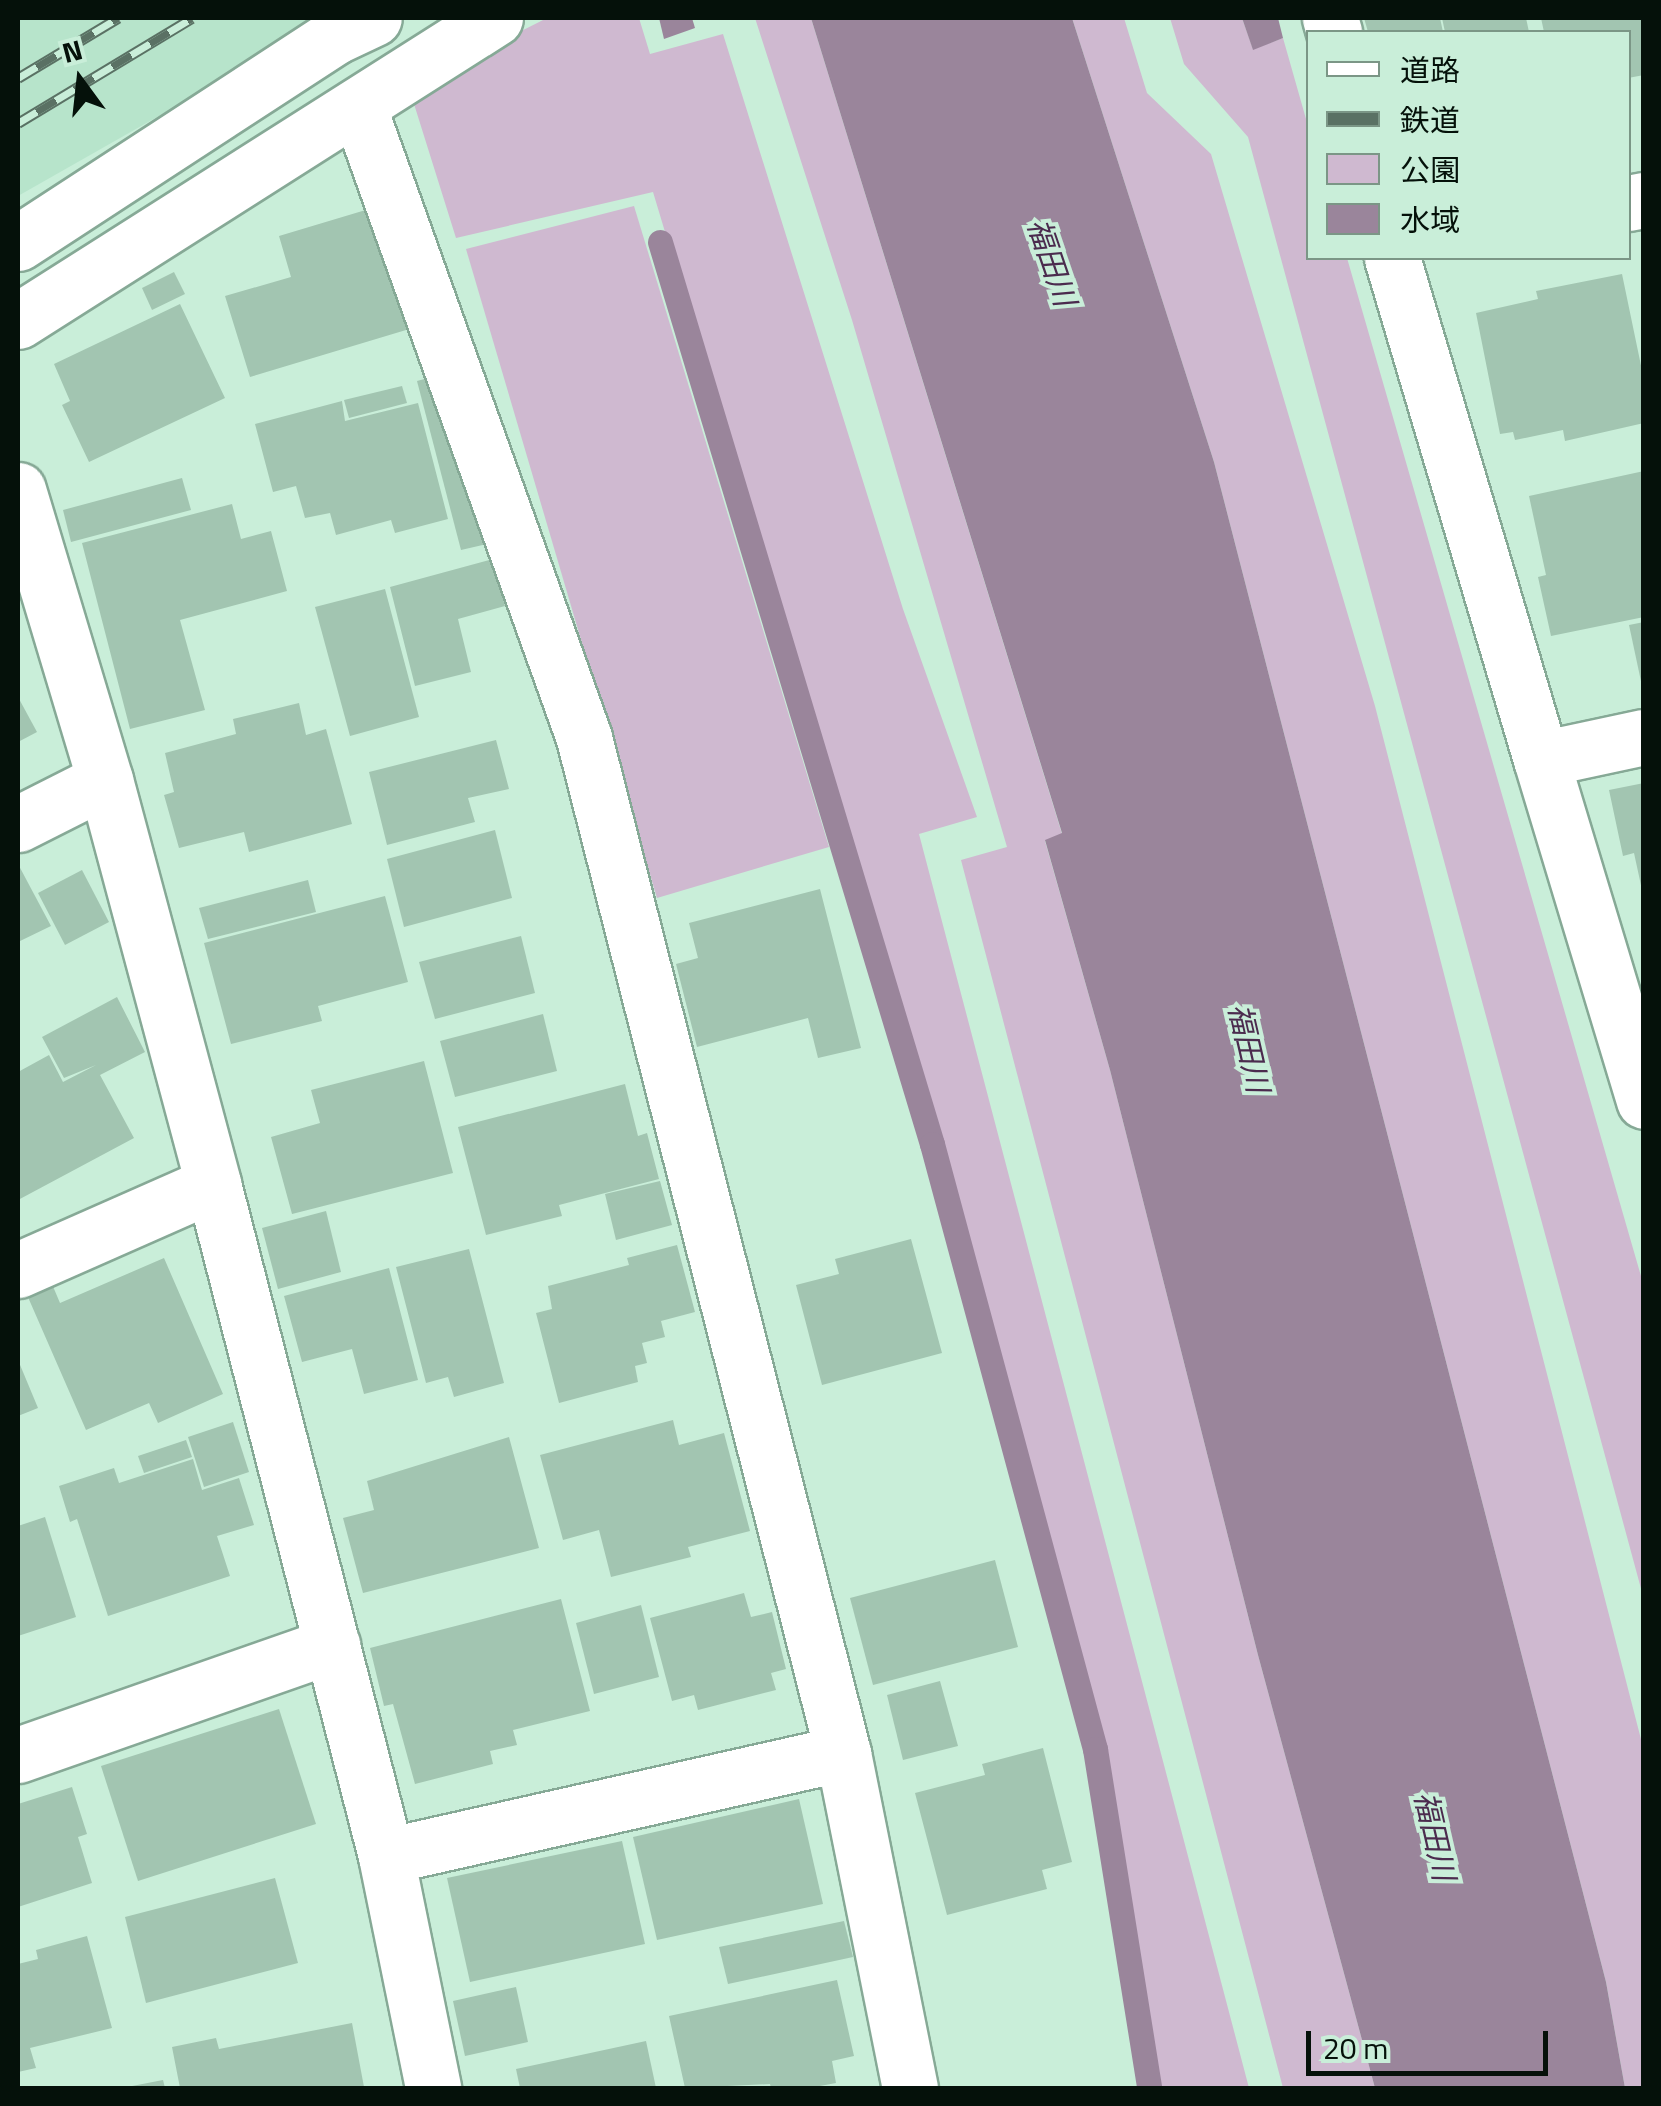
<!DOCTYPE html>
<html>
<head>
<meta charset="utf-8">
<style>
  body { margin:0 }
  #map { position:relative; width:1661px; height:2106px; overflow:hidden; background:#c9eed9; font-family:"Titillium Web","Noto Sans JP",sans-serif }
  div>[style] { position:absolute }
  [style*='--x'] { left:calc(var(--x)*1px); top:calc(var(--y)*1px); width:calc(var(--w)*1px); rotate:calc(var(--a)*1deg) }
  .built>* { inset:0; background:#b7e4cb }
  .green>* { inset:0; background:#cfb9d0 }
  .water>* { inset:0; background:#9a859b }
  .stream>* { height:25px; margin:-12.5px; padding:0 12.5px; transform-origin:12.5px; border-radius:12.5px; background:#9a859b }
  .building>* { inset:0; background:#a2c5b1 }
  .roads { filter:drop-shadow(2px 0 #86a996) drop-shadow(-2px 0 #86a996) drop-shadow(0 2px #86a996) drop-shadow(0 -2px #86a996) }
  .minor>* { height:55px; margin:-27.5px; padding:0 27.5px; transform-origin:27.5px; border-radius:27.5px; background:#fff }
  .tertiary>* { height:55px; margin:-27.5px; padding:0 27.5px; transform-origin:27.5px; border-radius:27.5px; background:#fff }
  .rail>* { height:11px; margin-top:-5.5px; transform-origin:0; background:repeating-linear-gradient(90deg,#c9eed9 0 22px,#5a7164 0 44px); box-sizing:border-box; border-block:2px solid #5a7164 }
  span { translate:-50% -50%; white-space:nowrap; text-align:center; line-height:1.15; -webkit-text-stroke:8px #c9eed9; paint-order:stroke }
  .water-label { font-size:30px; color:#4b2b4e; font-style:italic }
  .frame { position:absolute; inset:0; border:20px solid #05110a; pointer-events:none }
  .legend { position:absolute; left:1306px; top:30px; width:325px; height:230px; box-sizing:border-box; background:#c9eed9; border:2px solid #7b9686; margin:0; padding:12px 18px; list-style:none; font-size:30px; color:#05110a }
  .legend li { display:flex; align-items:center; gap:20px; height:50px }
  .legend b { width:50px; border:2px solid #7b9686 }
  .north { position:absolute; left:30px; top:30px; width:100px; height:100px; -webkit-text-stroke:8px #c9eed9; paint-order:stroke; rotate:345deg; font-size:28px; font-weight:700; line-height:40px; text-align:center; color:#05110a }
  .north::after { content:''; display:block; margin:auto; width:35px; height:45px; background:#05110a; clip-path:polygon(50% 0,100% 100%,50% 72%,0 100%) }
  .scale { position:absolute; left:1306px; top:2031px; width:242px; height:45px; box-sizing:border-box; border:5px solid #05110a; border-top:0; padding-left:12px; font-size:30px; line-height:35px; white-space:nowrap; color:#05110a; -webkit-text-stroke:8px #c9eed9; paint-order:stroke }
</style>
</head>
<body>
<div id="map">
  <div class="built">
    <i style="clip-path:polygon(18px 18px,331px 18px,18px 196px)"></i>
  </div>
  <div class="green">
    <i style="clip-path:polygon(547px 18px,639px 18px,650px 54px,723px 34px,903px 609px,977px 817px,919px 834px,1249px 2088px,1157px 2088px,1102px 1746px,937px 1135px,653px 192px,456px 238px,409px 88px)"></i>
    <i style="clip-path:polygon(755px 18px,811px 18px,1062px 834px,1045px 841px,1110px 1070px,1258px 1655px,1375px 2088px,1283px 2088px,961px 860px,1007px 847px,852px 320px)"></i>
    <i style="clip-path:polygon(1072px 18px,1124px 18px,1147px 93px,1211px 154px,1375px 706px,1643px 1747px,1643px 2088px,1625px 2088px,1606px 1982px,1214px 462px)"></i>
    <i style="clip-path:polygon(1170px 18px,1242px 18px,1253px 49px,1283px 38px,1308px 126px,1308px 258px,1347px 258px,1643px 1283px,1643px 1596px,1248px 137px,1184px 64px)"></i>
    <i style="clip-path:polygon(634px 206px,829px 847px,657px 898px,466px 249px)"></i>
  </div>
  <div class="water">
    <i style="clip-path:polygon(659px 18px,692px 18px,695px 28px,664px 39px)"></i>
    <i style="clip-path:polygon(811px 18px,1072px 18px,1214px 462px,1606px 1982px,1625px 2088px,1375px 2088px,1258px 1655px,1110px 1070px,1045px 840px,1062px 833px)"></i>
    <i style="clip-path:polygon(1242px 18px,1278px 18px,1283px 38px,1253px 50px)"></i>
  </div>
  <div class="stream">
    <i style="--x:660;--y:242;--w:942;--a:73.22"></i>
    <i style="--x:932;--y:1144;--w:627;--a:74.92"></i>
    <i style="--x:1095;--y:1749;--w:343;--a:80.9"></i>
  </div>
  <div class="building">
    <i style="clip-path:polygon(1364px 18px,1440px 18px,1443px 32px,1368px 32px)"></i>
    <i style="clip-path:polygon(1442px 18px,1526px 18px,1529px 32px,1445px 32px)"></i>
    <i style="clip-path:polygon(1541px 18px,1644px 18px,1644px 75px,1628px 78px,1628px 32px,1544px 32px)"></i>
    <i style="clip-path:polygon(379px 206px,416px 327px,250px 377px,225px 296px,291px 277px,279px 236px)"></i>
    <i style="clip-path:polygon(174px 272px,185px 294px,152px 310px,142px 288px)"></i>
    <i style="clip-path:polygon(1622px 274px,1644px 380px,1644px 423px,1565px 441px,1563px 430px,1515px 440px,1513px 432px,1500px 434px,1476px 313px,1538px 299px,1536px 291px)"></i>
    <i style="clip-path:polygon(180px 304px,225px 398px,89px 462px,62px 405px,70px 401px,54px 364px)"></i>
    <i style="clip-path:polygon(443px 374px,487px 544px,461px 550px,417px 381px)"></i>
    <i style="clip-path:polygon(402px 386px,407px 403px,349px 418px,344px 400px)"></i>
    <i style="clip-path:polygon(342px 401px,345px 421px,418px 403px,448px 519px,395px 533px,391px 520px,336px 535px,330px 513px,305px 518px,296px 486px,273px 492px,255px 424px)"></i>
    <i style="clip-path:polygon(1644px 471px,1644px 617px,1551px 636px,1538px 577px,1546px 575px,1529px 496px)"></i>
    <i style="clip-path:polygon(182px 478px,191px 510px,71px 542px,63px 510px)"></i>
    <i style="clip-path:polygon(232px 504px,241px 539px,271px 531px,287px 591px,180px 620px,205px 710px,130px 729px,82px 543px)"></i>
    <i style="clip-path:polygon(493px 559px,505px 606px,458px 619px,471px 672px,415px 686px,390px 587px)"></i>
    <i style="clip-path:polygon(385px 589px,419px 717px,350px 736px,315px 607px)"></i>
    <i style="clip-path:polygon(1644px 622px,1644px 686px,1642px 686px,1629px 625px)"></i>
    <i style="clip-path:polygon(18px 697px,37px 732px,18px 742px)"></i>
    <i style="clip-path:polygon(299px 703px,306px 735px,326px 729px,352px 824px,249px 852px,244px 832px,179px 848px,164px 795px,174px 792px,165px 753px,236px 734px,233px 719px)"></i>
    <i style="clip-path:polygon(496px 740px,509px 789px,468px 798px,475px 822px,387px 845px,369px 772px)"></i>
    <i style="clip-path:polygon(1644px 783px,1644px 890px,1642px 890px,1634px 853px,1623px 856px,1609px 790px)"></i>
    <i style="clip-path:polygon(495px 830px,512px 898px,404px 927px,387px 859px)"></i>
    <i style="clip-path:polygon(18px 864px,51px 926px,18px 942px)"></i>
    <i style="clip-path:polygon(82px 870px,109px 922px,65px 945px,38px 893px)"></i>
    <i style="clip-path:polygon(308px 880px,316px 912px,208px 939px,199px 908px)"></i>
    <i style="clip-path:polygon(820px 889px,861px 1048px,818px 1058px,808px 1018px,697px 1047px,676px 964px,698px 958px,689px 923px)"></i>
    <i style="clip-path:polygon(385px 896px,408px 982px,318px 1006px,322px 1021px,231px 1044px,204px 943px)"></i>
    <i style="clip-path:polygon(521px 936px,535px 993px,435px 1019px,419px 962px)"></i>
    <i style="clip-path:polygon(117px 997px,145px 1052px,100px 1075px,134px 1138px,18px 1200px,18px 1072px,49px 1055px,63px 1082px,96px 1065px,64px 1078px,42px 1037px)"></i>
    <i style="clip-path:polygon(543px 1014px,557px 1071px,455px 1097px,440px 1041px)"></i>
    <i style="clip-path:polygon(424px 1061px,453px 1173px,292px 1214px,271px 1137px,320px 1123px,311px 1090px)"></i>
    <i style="clip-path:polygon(625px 1084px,638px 1136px,647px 1133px,659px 1179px,559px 1205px,562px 1216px,486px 1235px,458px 1127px)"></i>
    <i style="clip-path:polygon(660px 1181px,672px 1225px,616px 1240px,605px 1194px)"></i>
    <i style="clip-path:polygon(326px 1211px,341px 1272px,278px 1289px,262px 1228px)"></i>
    <i style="clip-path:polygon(911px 1239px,942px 1353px,822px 1385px,796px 1285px,839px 1274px,835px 1259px)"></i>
    <i style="clip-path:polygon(677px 1245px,695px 1312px,661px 1321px,665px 1337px,642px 1343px,647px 1363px,635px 1366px,638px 1382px,559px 1403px,536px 1313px,552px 1309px,548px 1286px,629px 1265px,627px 1258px)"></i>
    <i style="clip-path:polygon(469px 1249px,504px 1383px,454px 1397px,448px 1377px,426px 1383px,396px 1267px)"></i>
    <i style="clip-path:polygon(164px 1258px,223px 1394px,158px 1423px,149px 1403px,86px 1430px,24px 1288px,49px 1277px,60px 1303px)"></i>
    <i style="clip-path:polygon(389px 1268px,418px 1380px,364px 1394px,352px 1349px,302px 1362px,284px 1296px)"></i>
    <i style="clip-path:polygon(18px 1360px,38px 1408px,18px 1416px)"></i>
    <i style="clip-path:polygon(673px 1420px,679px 1445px,724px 1433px,750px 1531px,688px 1547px,691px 1557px,611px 1577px,599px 1530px,563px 1540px,540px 1455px)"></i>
    <i style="clip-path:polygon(233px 1422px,249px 1472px,204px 1487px,188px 1437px)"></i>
    <i style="clip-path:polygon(509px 1437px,539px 1548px,363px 1593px,343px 1518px,374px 1510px,367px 1481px)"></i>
    <i style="clip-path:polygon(186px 1440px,192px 1457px,144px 1473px,138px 1456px)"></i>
    <i style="clip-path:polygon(193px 1459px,202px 1490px,239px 1478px,254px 1525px,217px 1536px,230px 1576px,108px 1616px,77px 1519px,70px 1522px,59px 1486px,114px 1468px,119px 1483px)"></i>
    <i style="clip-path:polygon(45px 1517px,76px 1617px,18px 1636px,18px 1526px)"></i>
    <i style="clip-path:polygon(995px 1560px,1018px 1647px,873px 1685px,850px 1598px)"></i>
    <i style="clip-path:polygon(744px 1593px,751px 1617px,772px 1612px,786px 1669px,771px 1673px,776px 1690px,698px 1710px,694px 1695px,672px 1701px,650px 1618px)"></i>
    <i style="clip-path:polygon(561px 1599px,590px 1711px,513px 1730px,517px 1745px,490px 1751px,493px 1764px,415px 1784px,393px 1704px,384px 1706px,370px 1648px)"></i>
    <i style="clip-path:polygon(641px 1605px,659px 1677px,594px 1694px,576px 1623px)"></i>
    <i style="clip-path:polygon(940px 1681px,958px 1746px,903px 1760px,887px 1695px)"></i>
    <i style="clip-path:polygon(279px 1709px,316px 1824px,138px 1881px,101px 1766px)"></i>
    <i style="clip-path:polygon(1043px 1748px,1072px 1862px,1042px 1870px,1047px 1889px,947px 1915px,915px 1793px,985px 1775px,982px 1764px)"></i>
    <i style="clip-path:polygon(72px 1787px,87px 1834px,78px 1837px,92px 1883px,18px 1907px,18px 1804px)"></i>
    <i style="clip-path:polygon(799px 1799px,823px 1904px,657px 1940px,633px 1837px)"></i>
    <i style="clip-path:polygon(622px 1841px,645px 1944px,470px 1982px,447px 1878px)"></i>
    <i style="clip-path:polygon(275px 1878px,298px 1963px,146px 2003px,125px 1917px)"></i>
    <i style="clip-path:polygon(844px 1921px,853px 1957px,728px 1984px,719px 1947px)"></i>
    <i style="clip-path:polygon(87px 1936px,112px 2028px,30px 2048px,36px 2068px,18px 2072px,18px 1964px,38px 1959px,36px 1950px)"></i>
    <i style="clip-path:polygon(837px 1980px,854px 2056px,832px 2061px,836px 2083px,809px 2088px,771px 2088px,770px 2084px,685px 2088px,669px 2016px)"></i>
    <i style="clip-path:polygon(516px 1987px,528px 2042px,465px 2056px,453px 2001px)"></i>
    <i style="clip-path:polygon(352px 2023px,364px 2087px,180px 2088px,172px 2047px,216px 2038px,219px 2049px)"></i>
    <i style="clip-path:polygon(646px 2041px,656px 2088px,520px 2088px,516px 2069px)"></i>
    <i style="clip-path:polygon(163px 2080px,165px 2088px,127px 2088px,127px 2087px)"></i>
  </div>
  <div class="roads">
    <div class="minor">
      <i style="--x:1330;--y:18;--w:15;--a:74"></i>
      <i style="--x:358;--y:106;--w:671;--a:70.32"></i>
      <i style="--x:584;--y:738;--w:1048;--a:75.69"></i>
      <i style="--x:843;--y:1753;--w:342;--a:78.7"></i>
      <i style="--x:1628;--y:203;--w:16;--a:-11"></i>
      <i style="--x:1392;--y:258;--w:523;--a:73.44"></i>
      <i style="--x:1541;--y:759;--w:105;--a:-12.1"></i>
      <i style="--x:18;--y:321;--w:565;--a:-32.42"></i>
      <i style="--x:18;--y:490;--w:303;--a:73.3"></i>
      <i style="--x:105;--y:780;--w:418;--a:75"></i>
      <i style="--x:213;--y:1184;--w:694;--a:75.56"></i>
      <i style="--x:386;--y:1856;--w:237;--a:78.5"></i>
      <i style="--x:1541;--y:759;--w:357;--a:73.2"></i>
      <i style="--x:18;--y:824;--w:97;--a:-26.8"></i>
      <i style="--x:18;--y:1270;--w:213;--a:-23.8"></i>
      <i style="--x:18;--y:1755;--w:333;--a:-19.3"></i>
      <i style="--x:386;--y:1856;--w:468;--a:-12.7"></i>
    </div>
    <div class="tertiary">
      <i style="--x:18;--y:243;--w:377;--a:-33.1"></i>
      <i style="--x:334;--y:37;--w:44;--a:-25.4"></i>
    </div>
  </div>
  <div class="rail">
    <i style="--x:18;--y:78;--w:117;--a:-31"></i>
    <i style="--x:18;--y:123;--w:203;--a:-31.1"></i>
  </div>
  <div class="water-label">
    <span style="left:1052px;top:262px;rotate:71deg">福田川</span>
    <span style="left:1249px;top:1048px;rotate:77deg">福田川</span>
    <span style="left:1435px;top:1836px;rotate:77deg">福田川</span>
  </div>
  <div class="frame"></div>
  <ul class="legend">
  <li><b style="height:12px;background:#fff"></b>道路</li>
  <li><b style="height:12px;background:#5a7164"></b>鉄道</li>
  <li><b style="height:28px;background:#cfb9d0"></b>公園</li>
  <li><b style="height:28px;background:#9a859b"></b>水域</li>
  </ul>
  <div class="north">N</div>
  <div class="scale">20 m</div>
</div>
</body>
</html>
